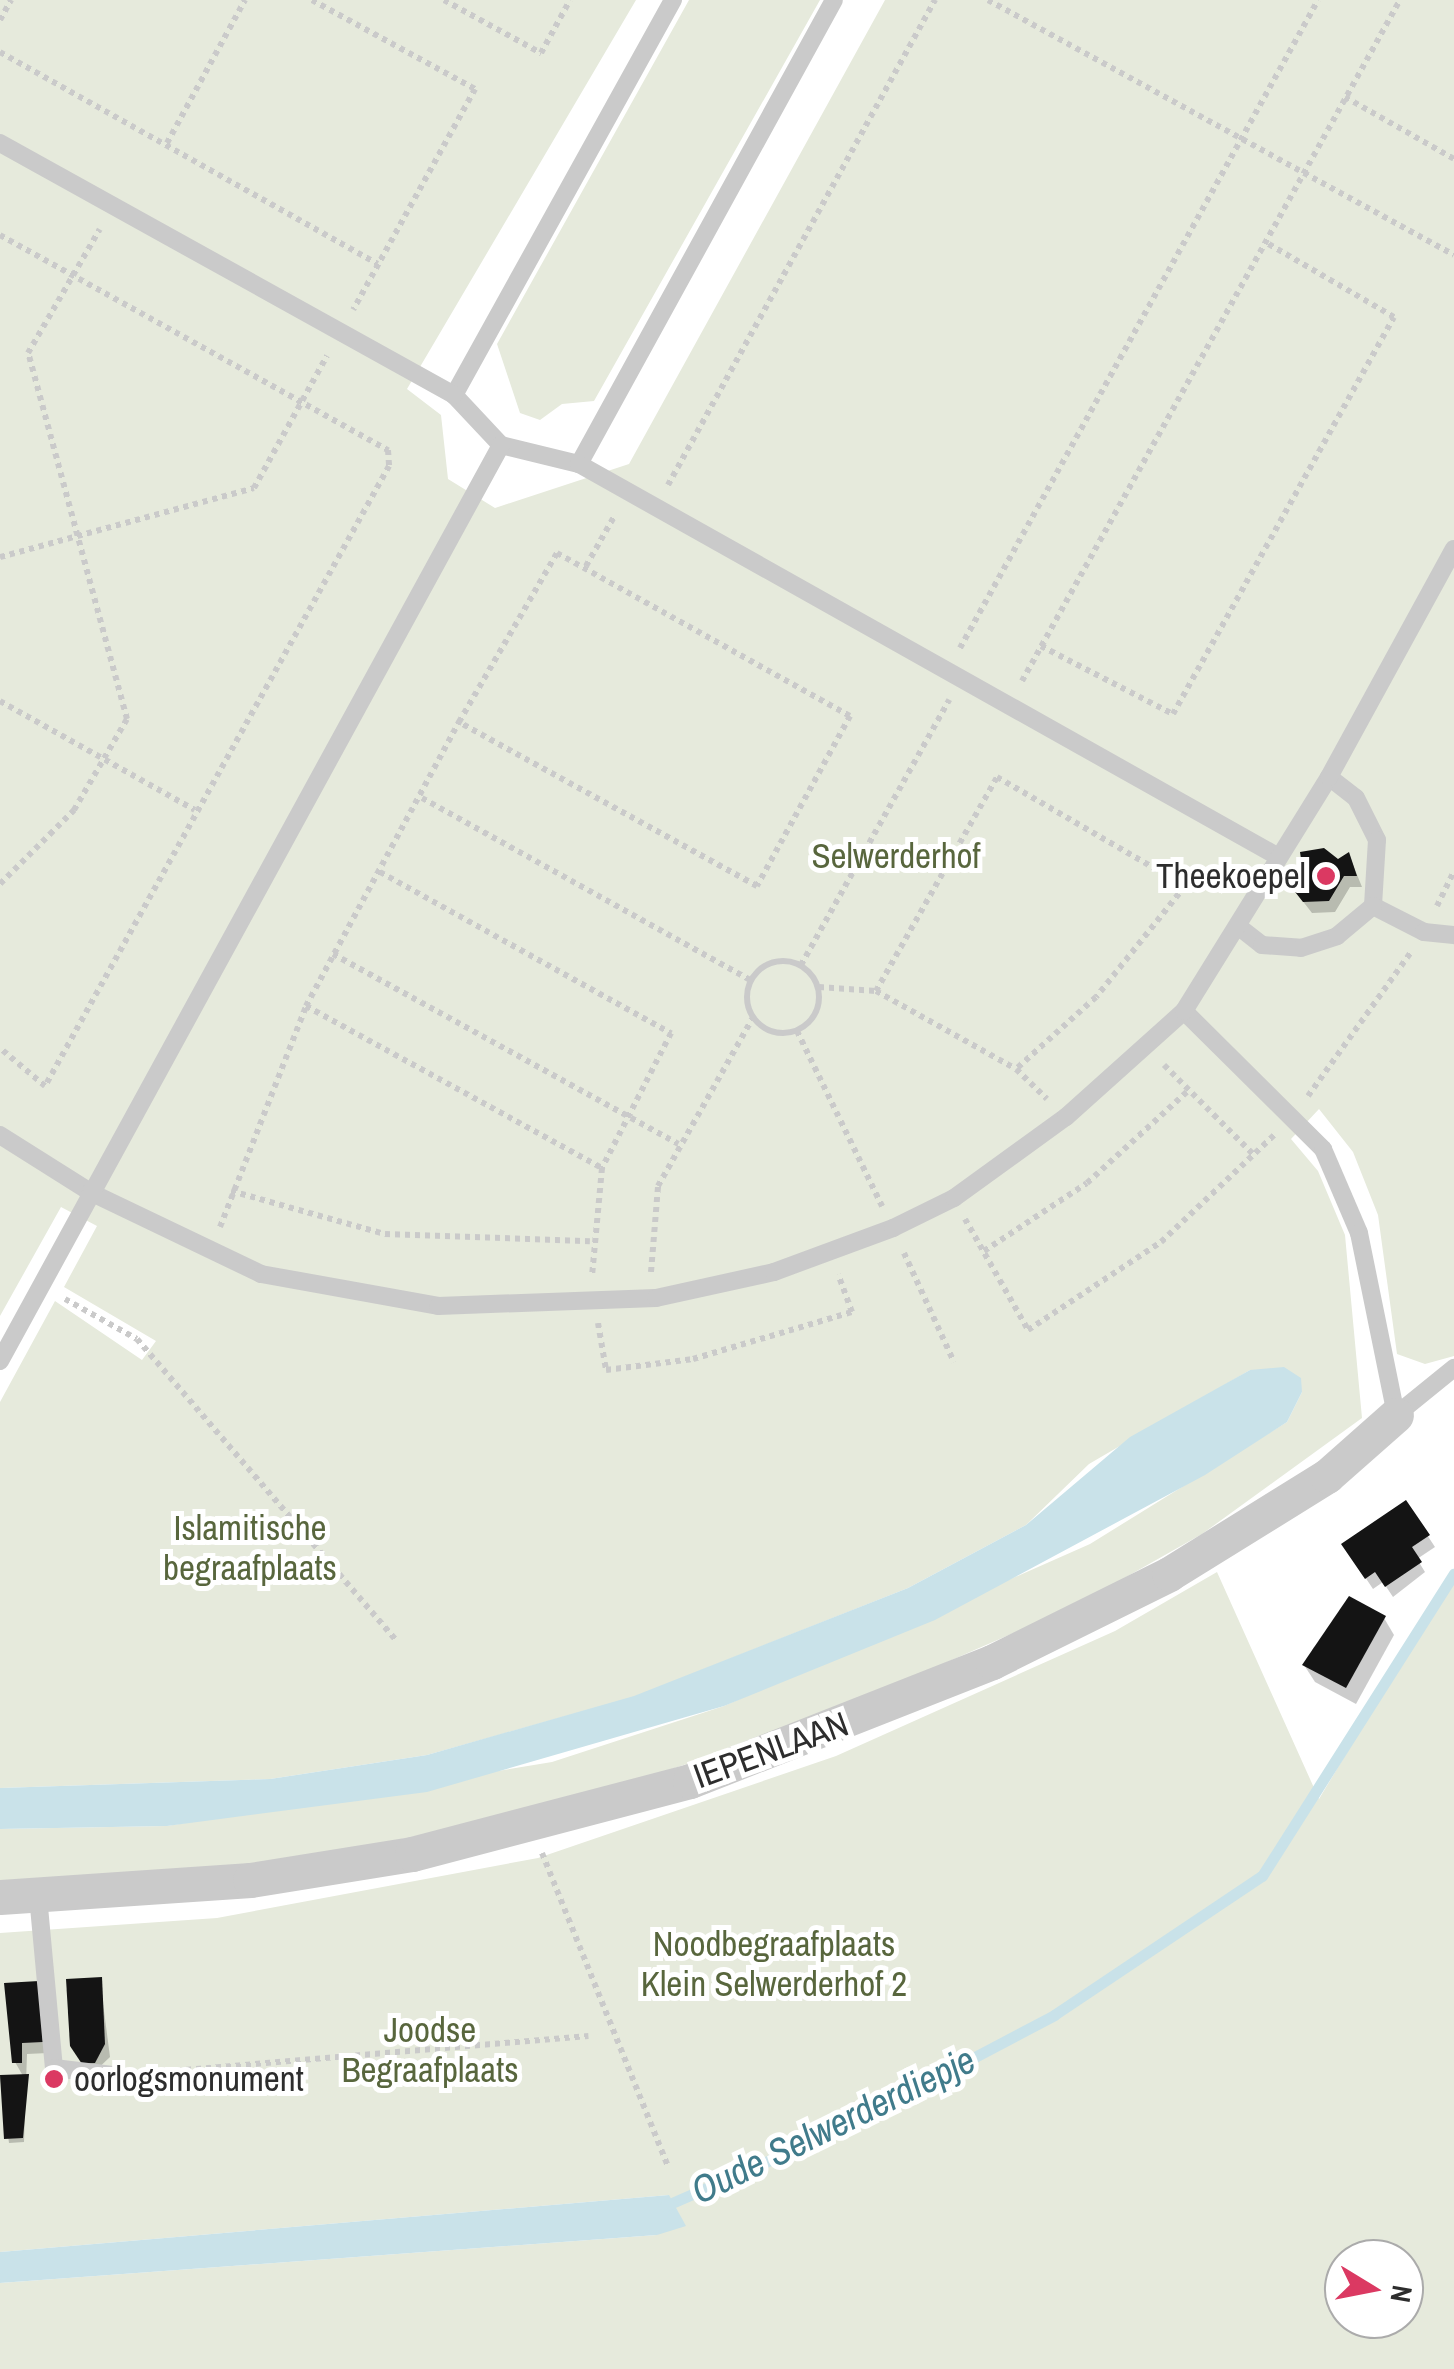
<!DOCTYPE html>
<html>
<head>
<meta charset="utf-8">
<style>
  body { margin:0 }
  #map { position:relative; width:1454px; height:2369px; overflow:hidden; background:#fff; font-family:"Archivo Narrow",sans-serif }
  div>[style] { position:absolute }
  [style*='--x'] { left:calc(var(--x)*1px); top:calc(var(--y)*1px); width:calc(var(--w)*1px); rotate:calc(var(--a)*1deg) }
  .green>* { inset:0; background:#e6eadc }
  .water>* { inset:0; background:#c9e2e9 }
  .shadow>* { inset:0; background:#0003 }
  .stream>* { height:11px; margin:-5.5px; padding:0 5.5px; transform-origin:5.5px; border-radius:5.5px; background:#c9e2e9 }
  .building>* { inset:0; background:#141414 }
  .path>* { height:6px; margin-top:-3px; transform-origin:0; background:repeating-linear-gradient(90deg,#cacaca 0 5px,transparent 0 10px) }
  .path>.ring { margin:-3px; padding:0; box-sizing:content-box; background:none; border:6px solid #cacaca; border-radius:50% }
  .service>* { height:18px; margin:-9px; padding:0 9px; transform-origin:9px; border-radius:9px; background:#cacaca }
  .minor>* { height:35px; margin:-17.5px; padding:0 17.5px; transform-origin:17.5px; border-radius:17.5px; background:#cacaca }
  .dots>* { width:28px; height:28px; translate:-50% -50%; box-sizing:border-box; border:5px solid #fff; border-radius:50% }
  span { translate:-50% -50%; white-space:nowrap; text-align:center; line-height:1.15; -webkit-text-stroke:10px #fff; paint-order:stroke }
  .park-label { font-size:35px; color:#58663d }
  .poi-label { font-size:35px; color:#2d2d2d }
  .right { translate:-100% -50%; text-align:right }
  .left { translate:0 -50%; text-align:left }
  .street-label { font-size:35px; color:#2d2d2d }
  .water-label { font-size:38px; color:#407b8b; font-style:italic }
  .north { position:absolute; left:1324px; top:2239px; width:100px; height:100px; box-sizing:border-box; background:#fff; border:2px solid #ababab; border-radius:50%; rotate:100deg; font-size:28px; font-weight:700; line-height:40px; text-align:center; color:#2d2d2d }
  .north::after { content:''; display:block; margin:auto; width:35px; height:45px; background:#db3962; clip-path:polygon(50% 0,100% 100%,50% 72%,0 100%) }
</style>
</head>
<body>
<div id="map">
  <div class="green">
    <i style="clip-path:polygon(0 0,636px 0,407px 389px,441px 415px,448px 479px,495px 508px,629px 464px,885px 0,1454px 0,1454px 1356px,1425px 1364px,1397px 1354px,1378px 1215px,1353px 1152px,1319px 1109px,1291px 1139px,1318px 1171px,1345px 1235px,1362px 1418px,1202px 1534px,1075px 1606px,794px 1729px,540px 1812px,274px 1864px,0 1884px,0 1829px,167px 1826px,552px 1762px,724px 1706px,1090px 1544px,1287px 1422px,1302px 1392px,1250px 1370px,1089px 1464px,1026px 1525px,908px 1588px,634px 1697px,427px 1755px,270px 1779px,0 1788px,0 1402px,55px 1301px,142px 1360px,156px 1341px,64px 1287px,97px 1226px,61px 1207px,0 1316px)"></i>
    <i style="clip-path:polygon(689px 0,820px 0,594px 401px,562px 404px,540px 420px,520px 413px,497px 344px)"></i>
    <i style="clip-path:polygon(evenodd,1217px 1572px,1319px 1799px,1454px 1574px,1454px 2369px,0 2369px,0 2283px,657px 2235px,669px 2195px,0 2252px,0 1933px,217px 1918px,538px 1858px,836px 1756px,1115px 1631px,1217px 1572px,1344px 2259px,1404px 2259px,1404px 2319px,1344px 2319px,1344px 2259px)"></i>
  </div>
  <div class="water">
    <i style="clip-path:polygon(1284px 1367px,1301px 1378px,1302px 1392px,1287px 1422px,1205px 1475px,935px 1620px,724px 1706px,427px 1792px,167px 1826px,0 1829px,0 1788px,270px 1779px,427px 1755px,634px 1696px,908px 1588px,1026px 1525px,1130px 1437px,1250px 1370px)"></i>
    <i style="clip-path:polygon(669px 2195px,686px 2226px,657px 2235px,0 2283px,0 2252px)"></i>
  </div>
  <div class="shadow">
    <i style="clip-path:polygon(1349px 855px,1362px 887px,1350px 887px,1335px 912px,1312px 913px,1298px 895px)"></i>
    <i style="clip-path:polygon(1406px 1503px,1435px 1547px,1417px 1559px,1425px 1572px,1393px 1597px,1383px 1582px,1373px 1589px,1351px 1556px)"></i>
    <i style="clip-path:polygon(1384px 1618px,1394px 1635px,1356px 1704px,1315px 1682px,1304px 1665px,1314px 1647px)"></i>
    <i style="clip-path:polygon(100px 1980px,110px 2057px,91px 2075px,69px 1982px)"></i>
    <i style="clip-path:polygon(37px 1983px,48px 2053px,27px 2054px,24px 2142px,9px 2143px,0 2077px,23px 2076px,15px 2062px)"></i>
  </div>
  <div class="stream">
    <i style="--x:665;--y:2206;--w:172;--a:-23.6"></i>
    <i style="--x:823;--y:2137;--w:261;--a:-27.8"></i>
    <i style="--x:1054;--y:2015;--w:250;--a:-33.8"></i>
    <i style="--x:1262;--y:1876;--w:358;--a:-57.6"></i>
  </div>
  <div class="building">
    <i style="clip-path:polygon(1324px 848px,1338px 859px,1349px 852px,1357px 876px,1344px 876px,1329px 901px,1303px 902px,1288px 883px,1304px 880px,1300px 852px)"></i>
    <i style="clip-path:polygon(1406px 1500px,1430px 1535px,1412px 1547px,1422px 1562px,1385px 1587px,1375px 1572px,1365px 1579px,1341px 1544px)"></i>
    <i style="clip-path:polygon(1349px 1596px,1386px 1616px,1346px 1688px,1302px 1665px)"></i>
    <i style="clip-path:polygon(102px 1977px,105px 2044px,95px 2063px,82px 2064px,70px 2046px,66px 1979px)"></i>
    <i style="clip-path:polygon(39px 1981px,43px 2042px,22px 2043px,22px 2063px,12px 2063px,4px 1983px)"></i>
    <i style="clip-path:polygon(29px 2074px,23px 2138px,4px 2139px,0 2075px)"></i>
  </div>
  <div class="path">
    <i style="--x:312;--y:0;--w:186;--a:28.6"></i>
    <i style="--x:475;--y:89;--w:252;--a:118.9"></i>
    <i style="--x:444;--y:0;--w:111;--a:28.7"></i>
    <i style="--x:541;--y:53;--w:60;--a:-61.3"></i>
    <i style="--x:988;--y:0;--w:531;--a:28.69"></i>
    <i style="--x:0;--y:20;--w:23;--a:-61"></i>
    <i style="--x:0;--y:52;--w:433;--a:29.3"></i>
    <i style="--x:1345;--y:97;--w:125;--a:29.6"></i>
    <i style="--x:167;--y:143;--w:163;--a:-61.4"></i>
    <i style="--x:0;--y:235;--w:444;--a:29"></i>
    <i style="--x:388;--y:450;--w:16;--a:86"></i>
    <i style="--x:389;--y:466;--w:709;--a:119.02"></i>
    <i style="--x:45;--y:1086;--w:59;--a:-139.8"></i>
    <i style="--x:668;--y:485;--w:554;--a:-61.17"></i>
    <i style="--x:0;--y:557;--w:263;--a:-15.2"></i>
    <i style="--x:254;--y:488;--w:151;--a:-61.1"></i>
    <i style="--x:586;--y:566;--w:59;--a:-60.4"></i>
    <i style="--x:1041;--y:646;--w:148;--a:27.3"></i>
    <i style="--x:1173;--y:714;--w:454;--a:-60.9"></i>
    <i style="--x:1394;--y:317;--w:149;--a:-149.8"></i>
    <i style="--x:960;--y:648;--w:740;--a:-61.08"></i>
    <i style="--x:1022;--y:681;--w:779;--a:-60.97"></i>
    <i style="--x:0;--y:701;--w:223;--a:29.2"></i>
    <i style="--x:422;--y:798;--w:374;--a:29"></i>
    <i style="--x:380;--y:872;--w:333;--a:29"></i>
    <i style="--x:671;--y:1033;--w:152;--a:117.1"></i>
    <i style="--x:602;--y:1168;--w:108;--a:95.3"></i>
    <i style="--x:0;--y:884;--w:105;--a:-45"></i>
    <i style="--x:74;--y:810;--w:105;--a:-59.8"></i>
    <i style="--x:127;--y:719;--w:379;--a:-105.1"></i>
    <i style="--x:28;--y:353;--w:143;--a:-59.9"></i>
    <i style="--x:1437;--y:906;--w:39;--a:-64"></i>
    <i style="--x:333;--y:954;--w:394;--a:28.8"></i>
    <i class="ring" style="left:747px;top:961px;width:66px;height:66px"></i>
    <i style="--x:801;--y:965;--w:304;--a:-60.8"></i>
    <i style="--x:819;--y:987;--w:57;--a:4"></i>
    <i style="--x:876;--y:991;--w:160;--a:29.1"></i>
    <i style="--x:1016;--y:1069;--w:43;--a:44.1"></i>
    <i style="--x:876;--y:991;--w:246;--a:-60.5"></i>
    <i style="--x:997;--y:777;--w:217;--a:30.1"></i>
    <i style="--x:1185;--y:886;--w:142;--a:128.7"></i>
    <i style="--x:1096;--y:997;--w:108;--a:138"></i>
    <i style="--x:306;--y:1006;--w:337;--a:28.7"></i>
    <i style="--x:797;--y:1031;--w:195;--a:64.1"></i>
    <i style="--x:1164;--y:1065;--w:127;--a:45"></i>
    <i style="--x:1308;--y:1096;--w:177;--a:-54.4"></i>
    <i style="--x:231;--y:1191;--w:160;--a:15.6"></i>
    <i style="--x:385;--y:1234;--w:205;--a:2"></i>
    <i style="--x:965;--y:1219;--w:128;--a:60.4"></i>
    <i style="--x:1028;--y:1330;--w:159;--a:-33.5"></i>
    <i style="--x:1161;--y:1242;--w:156;--a:-43.4"></i>
    <i style="--x:220;--y:1227;--w:237;--a:-68.7"></i>
    <i style="--x:306;--y:1006;--w:323;--a:-61.7"></i>
    <i style="--x:459;--y:722;--w:195;--a:-59.9"></i>
    <i style="--x:557;--y:553;--w:335;--a:29.1"></i>
    <i style="--x:850;--y:716;--w:194;--a:118.7"></i>
    <i style="--x:757;--y:886;--w:340;--a:-151.2"></i>
    <i style="--x:984;--y:1251;--w:123;--a:-33.4"></i>
    <i style="--x:1087;--y:1183;--w:138;--a:-42.4"></i>
    <i style="--x:904;--y:1253;--w:120;--a:65.4"></i>
    <i style="--x:651;--y:1272;--w:86;--a:-85.3"></i>
    <i style="--x:658;--y:1186;--w:192;--a:-60.6"></i>
    <i style="--x:65;--y:1299;--w:82;--a:29.1"></i>
    <i style="--x:137;--y:1339;--w:396;--a:49.3"></i>
    <i style="--x:598;--y:1323;--w:48;--a:80.3"></i>
    <i style="--x:606;--y:1370;--w:88;--a:-7.2"></i>
    <i style="--x:693;--y:1359;--w:166;--a:-16.5"></i>
    <i style="--x:852;--y:1312;--w:40;--a:-110.2"></i>
    <i style="--x:542;--y:1853;--w:337;--a:68.1"></i>
    <i style="--x:136;--y:2074;--w:454;--a:-4.8"></i>
  </div>
  <div class="service">
    <i style="--x:673;--y:0;--w:452;--a:119"></i>
    <i style="--x:454;--y:395;--w:69;--a:46.8"></i>
    <i style="--x:501;--y:445;--w:80;--a:13.7"></i>
    <i style="--x:579;--y:464;--w:529;--a:-61.21"></i>
    <i style="--x:0;--y:143;--w:519;--a:29.03"></i>
    <i style="--x:579;--y:464;--w:801;--a:29.32"></i>
    <i style="--x:1329;--y:777;--w:34;--a:38"></i>
    <i style="--x:1356;--y:798;--w:47;--a:63.4"></i>
    <i style="--x:1377;--y:840;--w:66;--a:93.5"></i>
    <i style="--x:1373;--y:906;--w:57;--a:27"></i>
    <i style="--x:1424;--y:932;--w:30;--a:6"></i>
    <i style="--x:1239;--y:927;--w:29;--a:38"></i>
    <i style="--x:1262;--y:945;--w:39;--a:4"></i>
    <i style="--x:1301;--y:948;--w:38;--a:-18"></i>
    <i style="--x:1337;--y:936;--w:47;--a:-39.8"></i>
    <i style="--x:1184;--y:1011;--w:196;--a:44.8"></i>
    <i style="--x:1323;--y:1149;--w:91;--a:66.8"></i>
    <i style="--x:1359;--y:1233;--w:186;--a:78.5"></i>
    <i style="--x:1396;--y:1415;--w:75;--a:-39"></i>
    <i style="--x:0;--y:1135;--w:107;--a:32.3"></i>
    <i style="--x:90;--y:1192;--w:190;--a:25.6"></i>
    <i style="--x:261;--y:1274;--w:180;--a:10.2"></i>
    <i style="--x:438;--y:1306;--w:218;--a:-2.1"></i>
    <i style="--x:656;--y:1298;--w:121;--a:-12.4"></i>
    <i style="--x:774;--y:1272;--w:127;--a:-20.3"></i>
    <i style="--x:893;--y:1228;--w:68;--a:-26.2"></i>
    <i style="--x:954;--y:1198;--w:138;--a:-35.9"></i>
    <i style="--x:1066;--y:1117;--w:159;--a:-41.9"></i>
    <i style="--x:1184;--y:1011;--w:275;--a:-58.2"></i>
    <i style="--x:1329;--y:777;--w:260;--a:-61.3"></i>
    <i style="--x:0;--y:1361;--w:1044;--a:-61.32"></i>
    <i style="--x:38;--y:1896;--w:173;--a:84.7"></i>
    <i style="--x:54;--y:2068;--w:59;--a:6.8"></i>
  </div>
  <div class="minor">
    <i style="--x:0;--y:1897;--w:251;--a:-3.9"></i>
    <i style="--x:250;--y:1880;--w:164;--a:-9.1"></i>
    <i style="--x:412;--y:1854;--w:287;--a:-14.7"></i>
    <i style="--x:690;--y:1781;--w:325;--a:-21.5"></i>
    <i style="--x:992;--y:1662;--w:198;--a:-26.4"></i>
    <i style="--x:1169;--y:1574;--w:186;--a:-31.8"></i>
    <i style="--x:1327;--y:1476;--w:92;--a:-41.5"></i>
  </div>
  <div class="dots">
    <i style="left:1326px;top:876px;background:#db3962"></i>
    <i style="left:54px;top:2079px;background:#db3962"></i>
  </div>
  <div class="park-label">
    <span style="left:896px;top:856px">Selwerderhof</span>
    <span style="left:250px;top:1548px">Islamitische<br>begraafplaats</span>
    <span style="left:774px;top:1964px">Noodbegraafplaats<br>Klein Selwerderhof 2</span>
    <span style="left:430px;top:2050px">Joodse<br>Begraafplaats</span>
  </div>
  <div class="poi-label">
    <span class="right" style="left:1306px;top:876px">Theekoepel</span>
    <span class="left" style="left:74px;top:2079px">oorlogsmonument</span>
  </div>
  <div class="street-label">
    <span style="left:771px;top:1750px;rotate:-20deg">IEPENLAAN</span>
  </div>
  <div class="water-label">
    <span style="left:833px;top:2125px;rotate:-26deg">Oude Selwerderdiepje</span>
  </div>
  <div class="north">N</div>
</div>
</body>
</html>
